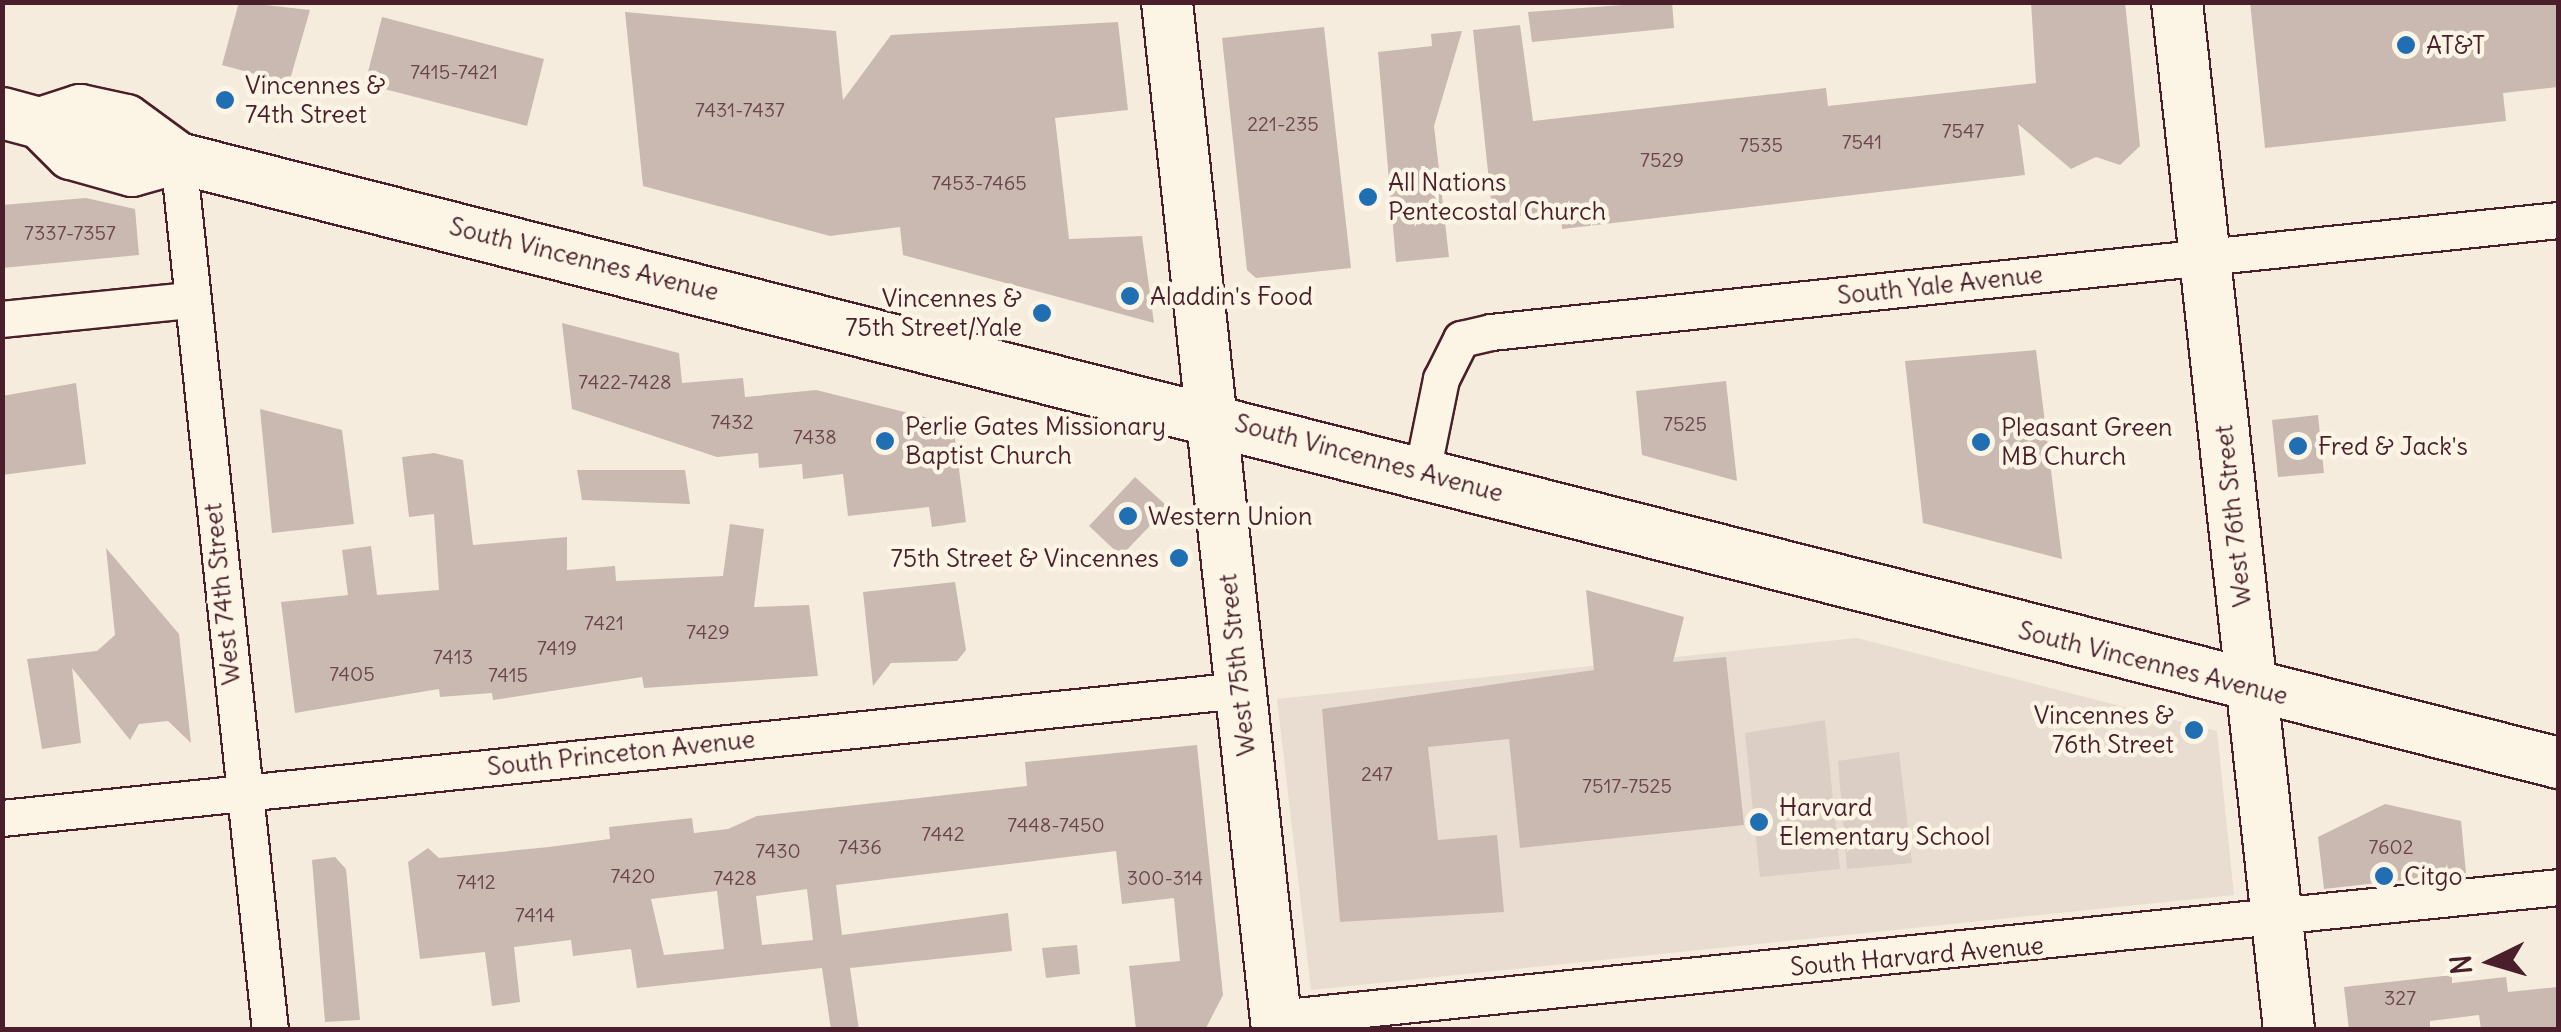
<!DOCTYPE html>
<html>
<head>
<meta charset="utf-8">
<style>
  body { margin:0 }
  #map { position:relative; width:2561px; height:1032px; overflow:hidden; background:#f5ecde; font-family:Delius,sans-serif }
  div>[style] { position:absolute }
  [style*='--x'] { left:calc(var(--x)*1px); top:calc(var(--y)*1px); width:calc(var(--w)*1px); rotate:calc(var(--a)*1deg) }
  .built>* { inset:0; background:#e8ddd0 }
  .green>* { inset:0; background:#dbcec4 }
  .building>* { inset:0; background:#cab9b1 }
  .roads { filter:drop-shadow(2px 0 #4a1f2b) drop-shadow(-2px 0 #4a1f2b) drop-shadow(0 2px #4a1f2b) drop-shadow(0 -2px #4a1f2b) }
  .street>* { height:35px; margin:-17.5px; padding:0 17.5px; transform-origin:17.5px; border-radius:17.5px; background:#fcf5e5 }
  .secondary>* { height:50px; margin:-25px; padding:0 25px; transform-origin:25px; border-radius:25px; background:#fcf5e5 }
  .dots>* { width:28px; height:28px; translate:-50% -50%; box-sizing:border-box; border:5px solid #fcf5e5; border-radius:50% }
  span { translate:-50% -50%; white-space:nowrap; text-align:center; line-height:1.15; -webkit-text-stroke:9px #fcf5e5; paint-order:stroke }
  .number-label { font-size:20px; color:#6a464c }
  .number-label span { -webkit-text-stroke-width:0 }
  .poi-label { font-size:25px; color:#4a1f2b }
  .left { translate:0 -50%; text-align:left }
  .right { translate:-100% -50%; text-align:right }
  .street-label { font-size:25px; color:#4a1f2b }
  .frame { position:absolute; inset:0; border:5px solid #4a1f2b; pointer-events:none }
  .north { position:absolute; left:2441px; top:912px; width:100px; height:100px; -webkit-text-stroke:8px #fcf5e5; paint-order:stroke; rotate:265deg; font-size:28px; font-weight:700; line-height:40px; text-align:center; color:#4a1f2b }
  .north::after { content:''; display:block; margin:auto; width:35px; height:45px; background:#4a1f2b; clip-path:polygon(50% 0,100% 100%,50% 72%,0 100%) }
</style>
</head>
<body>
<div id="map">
  <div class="built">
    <i style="clip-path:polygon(1857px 638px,2217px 731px,2234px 895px,1311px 990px,1277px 699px)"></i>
  </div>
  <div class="green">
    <i style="clip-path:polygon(1825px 720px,1840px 869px,1760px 877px,1745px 733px)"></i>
    <i style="clip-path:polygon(1899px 752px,1912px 863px,1847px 869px,1838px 761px)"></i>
  </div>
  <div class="building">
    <i style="clip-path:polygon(239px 2px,310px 10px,289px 83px,222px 65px)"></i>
    <i style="clip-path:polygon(1663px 2px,1672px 2px,1674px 28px,1532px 42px,1528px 12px)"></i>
    <i style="clip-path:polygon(2031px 2px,2125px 2px,2140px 146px,2120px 165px,2096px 157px,2071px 169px,2018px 124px,2025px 175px,1562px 229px,1561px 212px,1493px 219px,1473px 30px,1520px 25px,1533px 121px,1826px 88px,1828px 106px,2036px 83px)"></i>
    <i style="clip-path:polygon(2250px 2px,2558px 2px,2558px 87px,2503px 93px,2506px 121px,2265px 148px)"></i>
    <i style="clip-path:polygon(625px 12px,836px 31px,843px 100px,891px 35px,1118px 22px,1128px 110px,1055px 118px,1069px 239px,1142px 236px,1154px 323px,903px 255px,900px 227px,830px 236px,643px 186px)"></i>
    <i style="clip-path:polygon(382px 17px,544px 59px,527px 126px,365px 84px)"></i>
    <i style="clip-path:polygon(1324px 27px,1351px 268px,1256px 278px,1247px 270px,1222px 38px)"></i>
    <i style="clip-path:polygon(1462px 31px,1434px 126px,1449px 257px,1396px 262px,1378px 52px,1432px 46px,1431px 34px)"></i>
    <i style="clip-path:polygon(86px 198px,135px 209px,139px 255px,2px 268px,2px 205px)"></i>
    <i style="clip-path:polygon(562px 323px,679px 353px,682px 383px,743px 378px,745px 397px,816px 390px,953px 424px,966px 522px,932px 527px,929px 507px,848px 516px,843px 474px,803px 479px,802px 464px,759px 468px,758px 453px,717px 457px,572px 409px)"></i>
    <i style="clip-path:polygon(2036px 350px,2062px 559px,1923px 523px,1905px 361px)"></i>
    <i style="clip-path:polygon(1726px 381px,1737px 481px,1642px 455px,1636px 391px)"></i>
    <i style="clip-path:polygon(76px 383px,86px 464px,2px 475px,2px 396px)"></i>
    <i style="clip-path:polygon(260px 409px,342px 430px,354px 524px,272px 533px)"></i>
    <i style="clip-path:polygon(2318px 415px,2324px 473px,2278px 477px,2272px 420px)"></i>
    <i style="clip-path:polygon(434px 453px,463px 460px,473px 545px,567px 537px,567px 570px,615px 566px,616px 581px,723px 576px,730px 524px,764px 529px,754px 607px,809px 605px,818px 676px,644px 688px,642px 677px,493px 700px,492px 693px,440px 697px,439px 689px,295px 713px,281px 602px,348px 595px,342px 550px,371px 546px,377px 595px,439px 590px,434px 514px,409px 517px,402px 457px)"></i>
    <i style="clip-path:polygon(577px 470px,685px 470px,690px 504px,582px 500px)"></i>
    <i style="clip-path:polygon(1135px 477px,1168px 507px,1121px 556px,1089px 526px)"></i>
    <i style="clip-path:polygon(106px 548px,179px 634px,191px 743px,168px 721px,139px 724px,130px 740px,72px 668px,81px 743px,42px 749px,27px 659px,97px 651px,115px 635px)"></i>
    <i style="clip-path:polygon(955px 582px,966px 650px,957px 661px,891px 663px,873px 686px,863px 592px)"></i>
    <i style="clip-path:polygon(1586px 590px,1684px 617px,1673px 662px,1726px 657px,1744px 825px,1520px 848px,1509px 739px,1428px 747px,1438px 840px,1497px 835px,1504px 912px,1340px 922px,1322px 709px,1594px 670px)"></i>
    <i style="clip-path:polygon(evenodd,1197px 745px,1223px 995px,1205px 1030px,1136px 1030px,1129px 966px,1180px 961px,1174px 898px,1122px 904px,1116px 851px,836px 885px,842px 935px,1008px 913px,1012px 951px,850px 968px,859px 1030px,831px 1030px,822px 968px,637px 988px,631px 949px,573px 956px,571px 940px,514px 947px,520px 1002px,492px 1006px,485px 952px,420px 959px,408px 862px,428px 848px,439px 858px,549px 847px,610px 839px,609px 827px,692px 818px,694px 833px,728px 829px,757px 816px,1027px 786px,1025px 762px,1197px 745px,807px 889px,813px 940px,762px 945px,756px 896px,807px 889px,1197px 745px,717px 891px,724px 949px,664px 955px,651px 899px,717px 891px)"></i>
    <i style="clip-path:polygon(2385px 804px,2461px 821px,2466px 873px,2324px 889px,2318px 837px)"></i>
    <i style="clip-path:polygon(335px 857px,346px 869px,360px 1020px,325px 1022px,312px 860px)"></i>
    <i style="clip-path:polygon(1077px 945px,1080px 974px,1046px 978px,1042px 948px)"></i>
    <i style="clip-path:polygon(2452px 975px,2452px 983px,2506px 977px,2508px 992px,2558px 987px,2558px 1030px,2481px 1030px,2479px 1015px,2430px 1021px,2430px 1030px,2349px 1030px,2344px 987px)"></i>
  </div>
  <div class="roads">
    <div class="street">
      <i style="--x:178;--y:158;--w:877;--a:83.98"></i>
      <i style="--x:2;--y:319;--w:188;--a:-5.8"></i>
      <i style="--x:1422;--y:472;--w:95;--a:-78.5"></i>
      <i style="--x:1441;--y:379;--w:45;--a:-63.4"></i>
      <i style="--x:1461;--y:339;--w:31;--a:-13"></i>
      <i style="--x:1491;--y:332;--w:1073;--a:-5.99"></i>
      <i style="--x:2;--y:818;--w:1245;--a:-5.9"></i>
      <i style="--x:1276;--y:1018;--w:1289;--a:-5.83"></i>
    </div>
    <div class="secondary">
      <i style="--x:1167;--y:2;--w:1034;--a:83.89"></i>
      <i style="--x:2177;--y:2;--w:1034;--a:83.78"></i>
      <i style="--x:2;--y:113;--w:39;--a:15"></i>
      <i style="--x:40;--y:123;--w:44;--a:45"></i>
      <i style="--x:71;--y:154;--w:63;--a:15.6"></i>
      <i style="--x:132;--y:171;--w:48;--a:-15.8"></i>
      <i style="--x:40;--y:123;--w:42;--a:-18"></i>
      <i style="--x:80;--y:110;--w:47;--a:12.3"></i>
      <i style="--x:126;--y:120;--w:64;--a:36.2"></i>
      <i style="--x:178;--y:158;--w:2456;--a:14.26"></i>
    </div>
  </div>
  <div class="dots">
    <i style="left:2406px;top:45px;background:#1f6fb2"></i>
    <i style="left:225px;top:100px;background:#1f6fb2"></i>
    <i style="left:1368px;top:197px;background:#1f6fb2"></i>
    <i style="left:1130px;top:296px;background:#1f6fb2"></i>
    <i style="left:1042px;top:313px;background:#1f6fb2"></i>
    <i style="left:885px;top:441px;background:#1f6fb2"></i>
    <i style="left:1981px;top:442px;background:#1f6fb2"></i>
    <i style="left:2298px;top:446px;background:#1f6fb2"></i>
    <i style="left:1128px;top:516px;background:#1f6fb2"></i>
    <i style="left:1179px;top:558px;background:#1f6fb2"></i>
    <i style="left:2194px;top:730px;background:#1f6fb2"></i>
    <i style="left:1759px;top:822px;background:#1f6fb2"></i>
    <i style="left:2384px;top:876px;background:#1f6fb2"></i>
  </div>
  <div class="number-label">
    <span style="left:454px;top:71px">7415-7421</span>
    <span style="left:740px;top:109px">7431-7437</span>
    <span style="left:1283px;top:123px">221-235</span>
    <span style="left:1963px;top:130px">7547</span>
    <span style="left:1862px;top:141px">7541</span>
    <span style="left:1761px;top:144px">7535</span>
    <span style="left:1662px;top:159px">7529</span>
    <span style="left:979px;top:182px">7453-7465</span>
    <span style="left:70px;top:232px">7337-7357</span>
    <span style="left:625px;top:381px">7422-7428</span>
    <span style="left:732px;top:421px">7432</span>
    <span style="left:1685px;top:423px">7525</span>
    <span style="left:815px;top:436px">7438</span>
    <span style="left:604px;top:622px">7421</span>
    <span style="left:708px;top:631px">7429</span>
    <span style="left:557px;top:647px">7419</span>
    <span style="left:453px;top:656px">7413</span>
    <span style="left:352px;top:673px">7405</span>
    <span style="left:508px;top:674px">7415</span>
    <span style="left:1377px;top:773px">247</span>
    <span style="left:1627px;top:785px">7517-7525</span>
    <span style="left:1056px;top:824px">7448-7450</span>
    <span style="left:943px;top:833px">7442</span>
    <span style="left:860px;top:846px">7436</span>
    <span style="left:2391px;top:846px">7602</span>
    <span style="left:778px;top:850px">7430</span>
    <span style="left:633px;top:875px">7420</span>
    <span style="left:735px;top:877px">7428</span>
    <span style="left:1165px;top:877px">300-314</span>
    <span style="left:476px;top:881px">7412</span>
    <span style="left:535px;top:914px">7414</span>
    <span style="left:2400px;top:997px">327</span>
  </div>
  <div class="poi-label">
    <span class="left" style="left:2426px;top:45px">AT&amp;T</span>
    <span class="left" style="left:245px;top:100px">Vincennes &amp;<br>74th Street</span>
    <span class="left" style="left:1388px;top:197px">All Nations<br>Pentecostal Church</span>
    <span class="left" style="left:1150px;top:296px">Aladdin's Food</span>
    <span class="right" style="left:1022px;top:313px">Vincennes &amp;<br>75th Street/Yale</span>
    <span class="left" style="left:905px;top:441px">Perlie Gates Missionary<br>Baptist Church</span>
    <span class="left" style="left:2001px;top:442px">Pleasant Green<br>MB Church</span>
    <span class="left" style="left:2318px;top:446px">Fred &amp; Jack's</span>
    <span class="left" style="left:1148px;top:516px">Western Union</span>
    <span class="right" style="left:1159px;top:558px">75th Street &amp; Vincennes</span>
    <span class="right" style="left:2174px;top:730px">Vincennes &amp;<br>76th Street</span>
    <span class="left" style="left:1779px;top:822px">Harvard<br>Elementary School</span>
    <span class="left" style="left:2404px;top:876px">Citgo</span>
  </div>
  <div class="street-label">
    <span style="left:584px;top:259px;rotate:14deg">South Vincennes Avenue</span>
    <span style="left:1940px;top:285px;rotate:-6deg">South Yale Avenue</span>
    <span style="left:1369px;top:458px;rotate:15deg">South Vincennes Avenue</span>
    <span style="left:2233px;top:516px;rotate:-96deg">West 76th Street</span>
    <span style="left:222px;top:594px;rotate:-96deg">West 74th Street</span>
    <span style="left:2153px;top:663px;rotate:14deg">South Vincennes Avenue</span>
    <span style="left:1237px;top:665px;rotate:-96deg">West 75th Street</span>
    <span style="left:621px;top:753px;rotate:-6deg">South Princeton Avenue</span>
    <span style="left:1917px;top:956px;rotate:-5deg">South Harvard Avenue</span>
  </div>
  <div class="frame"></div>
  <div class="north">N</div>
</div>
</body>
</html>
